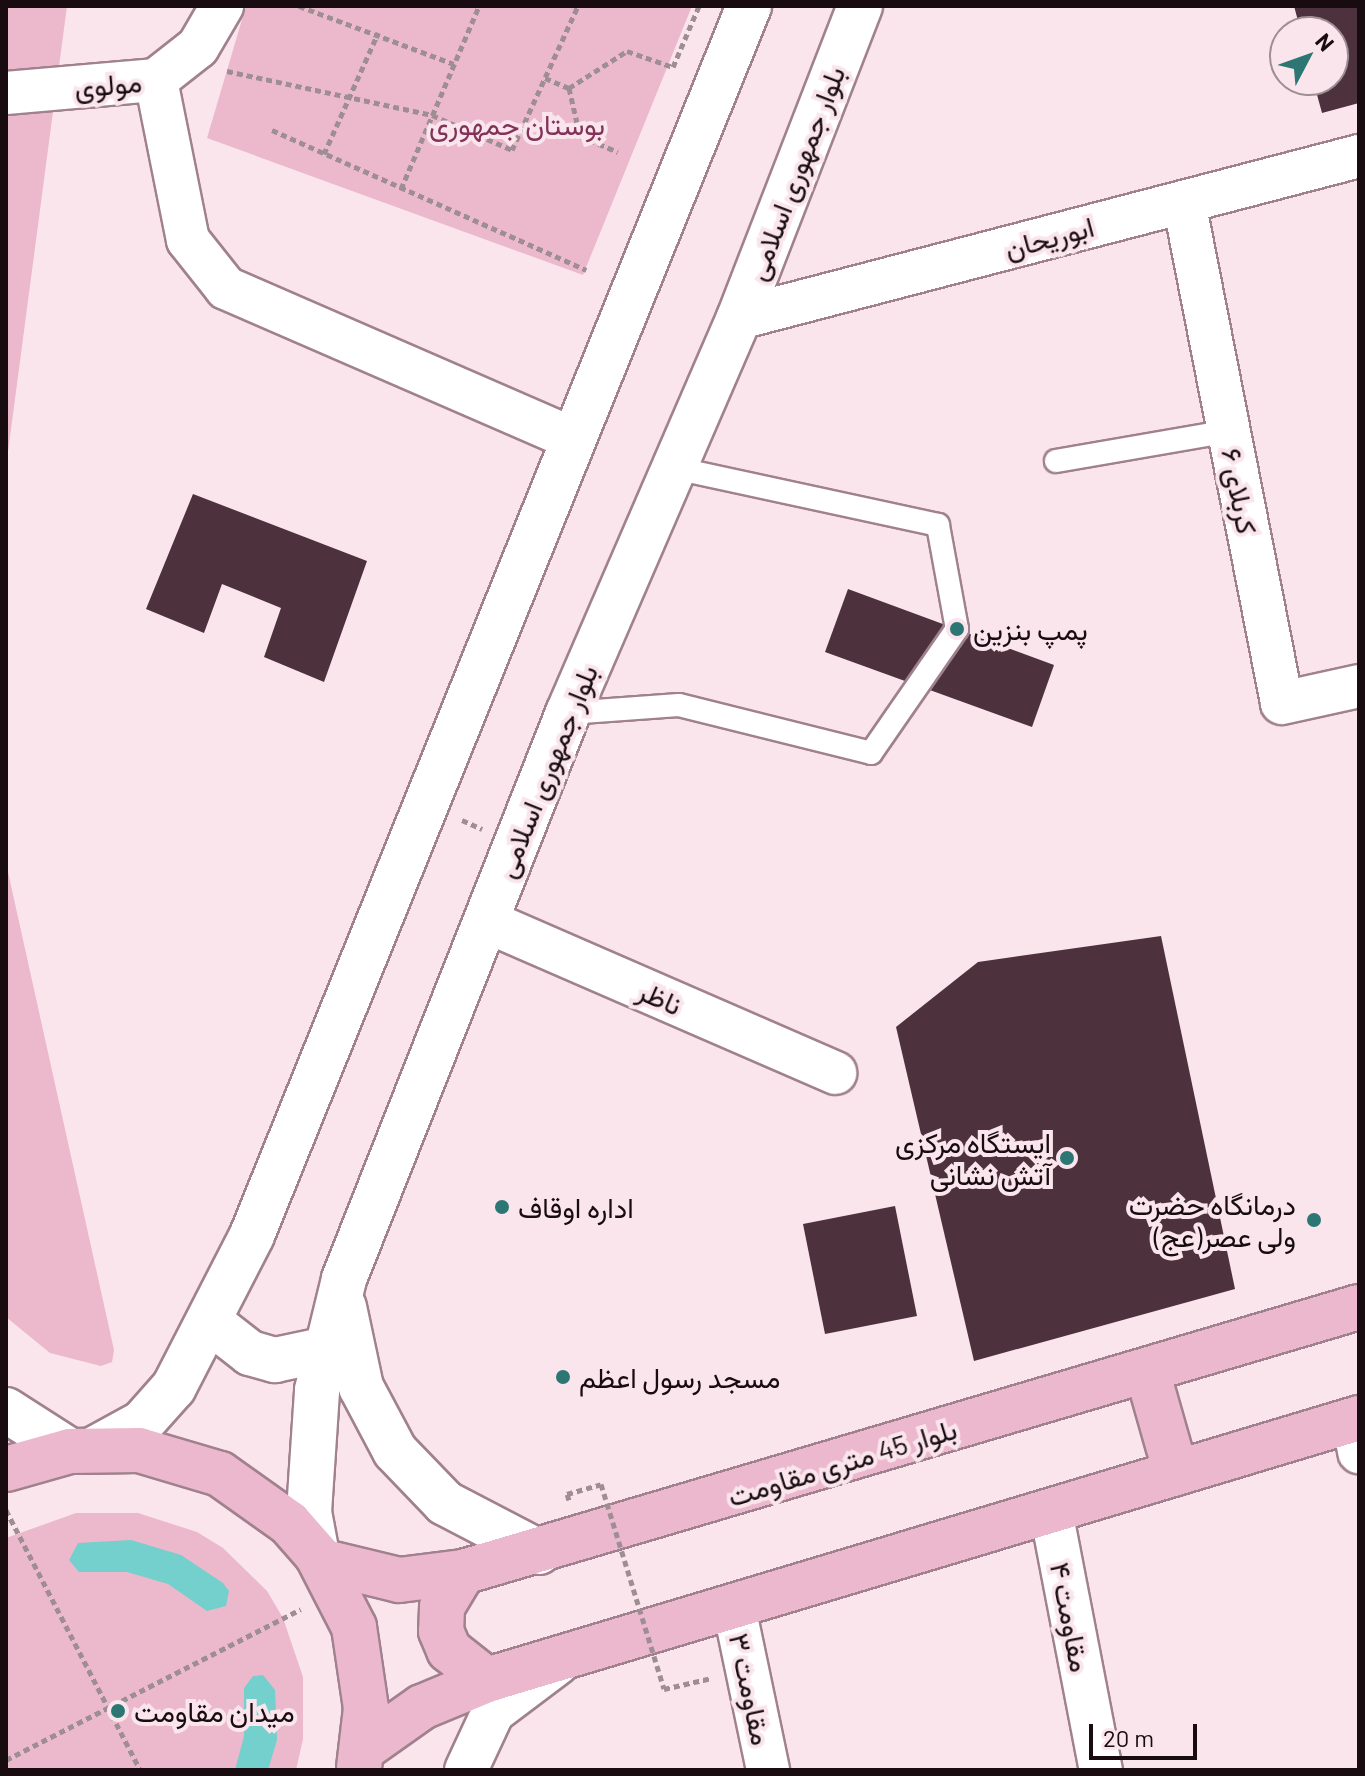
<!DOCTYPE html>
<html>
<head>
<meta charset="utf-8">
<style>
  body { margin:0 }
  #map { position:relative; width:1365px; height:1776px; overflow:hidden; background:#fae5ed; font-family:Barlow,Vazirmatn,sans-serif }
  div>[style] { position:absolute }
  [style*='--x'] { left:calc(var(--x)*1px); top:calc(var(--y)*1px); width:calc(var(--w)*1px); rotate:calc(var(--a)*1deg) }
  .green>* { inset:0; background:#ecb8cc }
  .water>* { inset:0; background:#74d0cc }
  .building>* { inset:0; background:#4d323d }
  .path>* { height:5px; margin-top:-2.5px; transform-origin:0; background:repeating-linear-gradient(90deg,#9f8d94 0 6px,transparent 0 10px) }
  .roads { filter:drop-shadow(2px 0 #a0818d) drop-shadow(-2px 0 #a0818d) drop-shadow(0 2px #a0818d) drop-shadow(0 -2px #a0818d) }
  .lane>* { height:22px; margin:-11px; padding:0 11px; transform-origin:11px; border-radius:11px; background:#fff }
  .street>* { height:42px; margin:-21px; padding:0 21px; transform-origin:21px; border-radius:21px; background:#fff }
  .secondary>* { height:44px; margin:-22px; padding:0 22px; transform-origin:22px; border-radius:22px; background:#fff }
  .primary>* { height:44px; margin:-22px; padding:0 22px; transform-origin:22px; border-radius:22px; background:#ebb8cd }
  .path-bridge>* { height:5px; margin-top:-2.5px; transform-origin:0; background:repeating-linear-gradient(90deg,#9f8d94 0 6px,transparent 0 10px) }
  .dots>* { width:22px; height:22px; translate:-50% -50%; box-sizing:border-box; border:4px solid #fae5ed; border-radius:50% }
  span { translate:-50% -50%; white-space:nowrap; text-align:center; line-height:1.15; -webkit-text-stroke:8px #fae5ed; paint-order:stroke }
  .street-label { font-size:28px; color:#180c11 }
  .park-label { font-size:28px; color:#823258 }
  .poi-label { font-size:28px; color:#180c11 }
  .left { translate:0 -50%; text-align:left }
  .right { translate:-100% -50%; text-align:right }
  .frame { position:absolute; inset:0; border:8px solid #180c11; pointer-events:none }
  .north { position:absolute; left:1269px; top:16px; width:80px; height:80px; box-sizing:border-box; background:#fae5ed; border:2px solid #a08e95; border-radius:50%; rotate:49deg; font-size:22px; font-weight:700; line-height:32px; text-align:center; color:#180c11 }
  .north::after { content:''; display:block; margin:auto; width:28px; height:36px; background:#2c7673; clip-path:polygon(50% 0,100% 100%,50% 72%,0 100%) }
  .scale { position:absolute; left:1089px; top:1724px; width:108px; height:36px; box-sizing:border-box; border:4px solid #180c11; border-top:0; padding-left:10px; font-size:24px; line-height:28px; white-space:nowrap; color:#180c11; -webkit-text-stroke:6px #fae5ed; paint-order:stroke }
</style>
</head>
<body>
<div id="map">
  <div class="green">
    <i style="clip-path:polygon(6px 6px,67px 6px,6px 467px)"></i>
    <i style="clip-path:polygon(246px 6px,692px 6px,583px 275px,207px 138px)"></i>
    <i style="clip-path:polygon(6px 863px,114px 1350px,112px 1362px,101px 1366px,50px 1353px,6px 1317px)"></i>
    <i style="clip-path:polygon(76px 1513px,138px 1513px,197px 1532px,223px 1548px,267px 1591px,283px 1618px,303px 1677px,303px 1739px,296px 1770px,6px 1770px,6px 1538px)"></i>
  </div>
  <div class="water">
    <i style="clip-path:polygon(131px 1540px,181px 1555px,223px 1583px,229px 1591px,226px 1606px,207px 1611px,168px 1584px,127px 1572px,79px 1572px,69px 1560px,78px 1543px)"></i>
    <i style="clip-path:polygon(263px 1675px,275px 1690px,277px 1740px,268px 1770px,235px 1770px,244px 1736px,244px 1688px,253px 1676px)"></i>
  </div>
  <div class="building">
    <i style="clip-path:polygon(1294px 6px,1359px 6px,1359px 103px,1322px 113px,1313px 80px,1333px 80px,1333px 32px,1301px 32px)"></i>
    <i style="clip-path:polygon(193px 494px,367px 561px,324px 682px,264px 657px,281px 608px,222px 584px,204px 633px,146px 609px)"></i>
    <i style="clip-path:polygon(848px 589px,1054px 665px,1032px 727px,825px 652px)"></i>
    <i style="clip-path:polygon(1161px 936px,1235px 1289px,974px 1361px,896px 1027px,978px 962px)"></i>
    <i style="clip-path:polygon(895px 1206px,917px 1316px,825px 1334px,803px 1224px)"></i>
  </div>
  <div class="path">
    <i style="--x:299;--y:6;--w:165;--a:20.5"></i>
    <i style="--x:227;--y:71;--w:210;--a:12.1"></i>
    <i style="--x:432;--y:115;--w:87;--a:23.6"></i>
    <i style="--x:512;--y:150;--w:158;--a:-65.4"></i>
    <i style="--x:545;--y:78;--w:26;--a:23"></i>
    <i style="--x:569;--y:88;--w:49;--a:77.1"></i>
    <i style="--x:580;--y:136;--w:41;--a:22.8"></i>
    <i style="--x:569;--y:88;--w:69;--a:-32.5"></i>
    <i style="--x:627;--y:51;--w:49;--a:19.2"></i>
    <i style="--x:673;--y:67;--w:66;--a:-66.9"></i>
    <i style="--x:272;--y:130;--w:344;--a:24"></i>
    <i style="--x:324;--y:154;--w:133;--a:-65.9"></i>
    <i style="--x:401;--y:189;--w:199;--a:-66.9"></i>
    <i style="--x:462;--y:820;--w:22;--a:24"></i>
    <i style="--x:569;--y:1500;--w:6;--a:-108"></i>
    <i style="--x:567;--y:1494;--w:35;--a:-16"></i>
    <i style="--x:6;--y:1510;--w:292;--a:62.7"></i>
    <i style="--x:664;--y:1689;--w:49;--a:-12.9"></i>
    <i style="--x:6;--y:1760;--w:331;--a:-27.1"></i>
  </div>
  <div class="roads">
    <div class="lane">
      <i style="--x:1056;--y:461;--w:176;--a:-9.8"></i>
      <i style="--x:568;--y:713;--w:111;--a:-4.1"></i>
      <i style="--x:679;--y:705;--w:198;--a:14"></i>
      <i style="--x:871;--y:753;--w:151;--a:-55.3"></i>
      <i style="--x:957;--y:629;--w:106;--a:-100.4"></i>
      <i style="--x:938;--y:525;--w:269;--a:-167.8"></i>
    </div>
    <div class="street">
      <i style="--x:156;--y:80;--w:163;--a:78.7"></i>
      <i style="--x:188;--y:240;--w:61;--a:51.6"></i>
      <i style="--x:226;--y:288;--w:379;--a:23.5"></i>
      <i style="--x:6;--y:93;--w:151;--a:-5"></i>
      <i style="--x:156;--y:80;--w:53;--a:-38.2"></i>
      <i style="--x:198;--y:47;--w:48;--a:-59.7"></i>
      <i style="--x:1184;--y:202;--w:510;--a:78.93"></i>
      <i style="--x:1282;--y:703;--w:79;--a:-12.4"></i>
      <i style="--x:739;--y:318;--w:641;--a:-14.64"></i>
      <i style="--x:486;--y:921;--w:381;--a:23.5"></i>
      <i style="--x:1353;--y:1420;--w:33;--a:79"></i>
      <i style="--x:1051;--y:1511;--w:264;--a:79.1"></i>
      <i style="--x:734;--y:1607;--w:167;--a:78.2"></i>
      <i style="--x:466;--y:1770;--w:64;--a:-65"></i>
      <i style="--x:493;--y:1712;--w:81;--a:-37"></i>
    </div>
    <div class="secondary">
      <i style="--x:344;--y:1307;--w:82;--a:78"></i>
      <i style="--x:361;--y:1387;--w:72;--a:62"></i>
      <i style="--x:395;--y:1451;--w:72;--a:46.1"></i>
      <i style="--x:445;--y:1503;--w:106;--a:27.5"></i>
      <i style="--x:209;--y:1321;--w:52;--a:38"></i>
      <i style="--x:250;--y:1353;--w:26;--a:16"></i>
      <i style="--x:275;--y:1360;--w:53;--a:-11.9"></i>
      <i style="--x:6;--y:1410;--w:76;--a:32.6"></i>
      <i style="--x:96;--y:1448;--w:52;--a:-28.5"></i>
      <i style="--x:142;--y:1423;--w:48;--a:-48.4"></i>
      <i style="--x:174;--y:1387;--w:171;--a:-62.8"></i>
      <i style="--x:252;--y:1235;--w:1326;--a:-67.98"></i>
      <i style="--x:317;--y:1555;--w:44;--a:-100.5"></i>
      <i style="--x:309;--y:1512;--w:122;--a:-86.2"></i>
      <i style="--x:317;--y:1390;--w:114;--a:-76.3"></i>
      <i style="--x:344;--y:1279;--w:609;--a:-68.41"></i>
      <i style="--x:568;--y:713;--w:430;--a:-66.6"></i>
      <i style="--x:739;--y:318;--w:335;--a:-68.8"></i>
    </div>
    <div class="primary">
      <i style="--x:1147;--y:1371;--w:106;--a:74.1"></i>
      <i style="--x:6;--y:1469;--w:66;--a:-15.7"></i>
      <i style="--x:70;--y:1451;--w:69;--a:-0.8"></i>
      <i style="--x:139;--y:1450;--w:84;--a:16.5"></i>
      <i style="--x:220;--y:1474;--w:85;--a:35.4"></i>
      <i style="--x:289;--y:1523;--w:43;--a:48.8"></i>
      <i style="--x:317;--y:1555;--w:81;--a:62.8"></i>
      <i style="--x:354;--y:1627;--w:82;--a:81.6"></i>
      <i style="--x:366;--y:1708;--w:60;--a:96.7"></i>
      <i style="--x:321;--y:1561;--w:80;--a:13.7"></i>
      <i style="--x:399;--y:1580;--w:64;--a:-7.1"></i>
      <i style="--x:463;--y:1572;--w:934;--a:-16.48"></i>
      <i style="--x:463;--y:1572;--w:41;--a:121"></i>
      <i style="--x:442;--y:1607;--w:24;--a:92"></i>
      <i style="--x:441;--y:1631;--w:21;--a:67"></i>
      <i style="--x:449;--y:1650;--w:48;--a:38.3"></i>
      <i style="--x:364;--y:1748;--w:71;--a:-35.3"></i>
      <i style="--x:422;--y:1707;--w:70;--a:-22.6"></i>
      <i style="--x:487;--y:1680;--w:911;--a:-16.72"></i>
    </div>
  </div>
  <div class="path-bridge">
    <i style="--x:601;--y:1484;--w:214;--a:72.9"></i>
  </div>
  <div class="dots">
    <i style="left:957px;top:629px;background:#2c7673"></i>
    <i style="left:1067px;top:1158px;background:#2c7673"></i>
    <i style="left:502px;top:1207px;background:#2c7673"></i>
    <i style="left:1314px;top:1220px;background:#2c7673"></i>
    <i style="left:563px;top:1377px;background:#2c7673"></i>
    <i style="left:118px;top:1711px;background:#2c7673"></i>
  </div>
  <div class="street-label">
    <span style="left:108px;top:84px;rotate:-5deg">مولوی</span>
    <span style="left:795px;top:173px;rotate:-69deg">بلوار جمهوری اسلامی</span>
    <span style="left:1049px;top:237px;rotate:-15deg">ابوریحان</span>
    <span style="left:1240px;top:491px;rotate:79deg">کربلای ۶</span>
    <span style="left:546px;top:771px;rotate:-68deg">بلوار جمهوری اسلامی</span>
    <span style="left:660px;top:997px;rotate:24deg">ناظر</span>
    <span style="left:842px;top:1462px;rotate:-17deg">بلوار 45 متری مقاومت</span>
    <span style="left:1071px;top:1617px;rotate:79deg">مقاومت ۴</span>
    <span style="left:751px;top:1689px;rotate:78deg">مقاومت ۳</span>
  </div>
  <div class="park-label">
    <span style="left:517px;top:124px">بوستان جمهوری</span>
  </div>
  <div class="poi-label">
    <span class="left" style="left:973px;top:629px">پمپ بنزین</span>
    <span class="right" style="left:1051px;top:1158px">ایستگاه مرکزی<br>آتش نشانی</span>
    <span class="right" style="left:1296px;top:1220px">درمانگاه حضرت<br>ولی عصر(عج)</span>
    <span class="left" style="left:518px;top:1207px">اداره اوقاف</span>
    <span class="left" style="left:579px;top:1377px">مسجد رسول اعظم</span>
    <span class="left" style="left:134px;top:1711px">میدان مقاومت</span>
  </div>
  <div class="frame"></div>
  <div class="north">N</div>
  <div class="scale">20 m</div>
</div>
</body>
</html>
